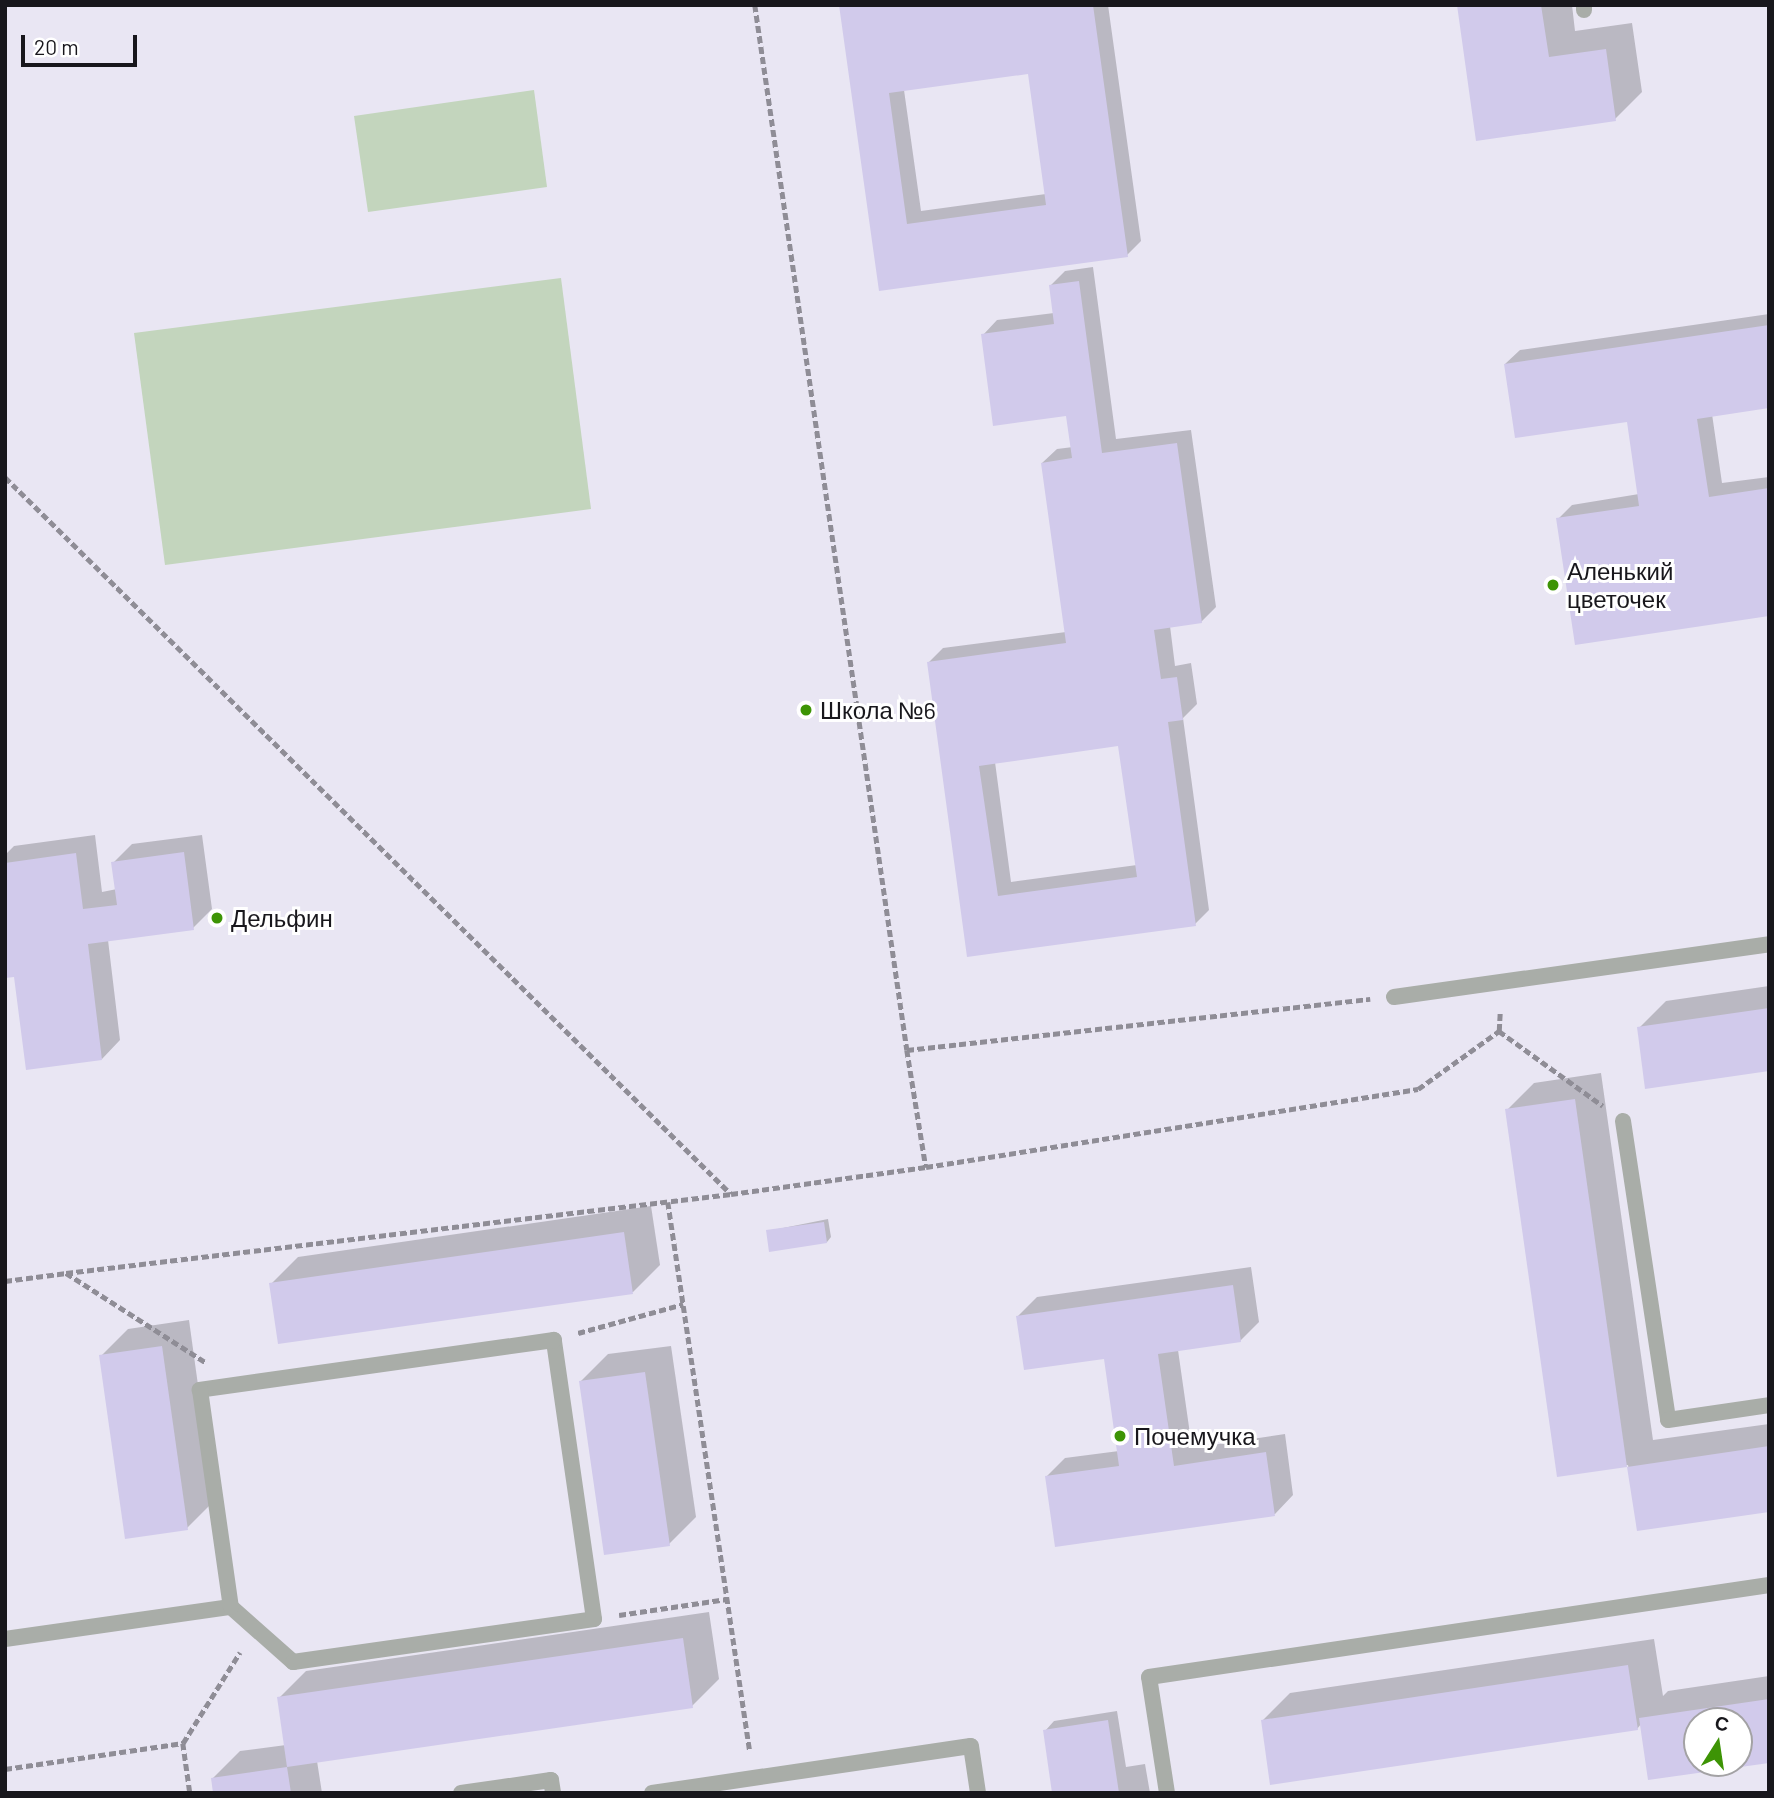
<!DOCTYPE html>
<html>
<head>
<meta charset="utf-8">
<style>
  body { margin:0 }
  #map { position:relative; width:1774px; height:1798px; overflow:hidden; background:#e9e6f3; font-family:Barlow,sans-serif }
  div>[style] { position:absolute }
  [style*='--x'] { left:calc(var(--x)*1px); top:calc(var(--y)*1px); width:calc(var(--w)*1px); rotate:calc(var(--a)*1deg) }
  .green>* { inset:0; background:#c3d5bd }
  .shadow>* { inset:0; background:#0003 }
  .building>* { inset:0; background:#d1caeb }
  .path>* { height:4.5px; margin-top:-2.25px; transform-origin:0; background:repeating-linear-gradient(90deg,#8f8d96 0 7px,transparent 0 10.5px) }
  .lane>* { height:16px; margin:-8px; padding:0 8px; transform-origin:8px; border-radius:8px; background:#a9ada8 }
  .dots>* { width:19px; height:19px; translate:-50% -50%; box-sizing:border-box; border:4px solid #fff; border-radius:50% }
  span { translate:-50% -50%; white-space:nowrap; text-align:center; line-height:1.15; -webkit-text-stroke:6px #fff; paint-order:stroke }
  .poi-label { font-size:24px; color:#18171c }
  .left { translate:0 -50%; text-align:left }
  .frame { position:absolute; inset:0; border:7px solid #18171c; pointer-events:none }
  .north { position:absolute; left:1683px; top:1707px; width:70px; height:70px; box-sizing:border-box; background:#fff; border:2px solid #a3a2a4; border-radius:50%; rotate:12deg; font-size:19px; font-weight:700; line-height:28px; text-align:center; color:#18171c }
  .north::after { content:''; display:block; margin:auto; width:24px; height:32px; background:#3d9405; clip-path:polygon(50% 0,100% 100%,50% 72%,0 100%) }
  .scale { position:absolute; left:21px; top:35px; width:116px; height:32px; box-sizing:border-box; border:4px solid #18171c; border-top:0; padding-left:9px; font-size:21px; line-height:24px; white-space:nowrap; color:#18171c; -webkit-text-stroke:5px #fff; paint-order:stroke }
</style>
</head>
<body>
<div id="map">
  <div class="green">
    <i style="clip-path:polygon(534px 90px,547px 187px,368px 212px,354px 116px)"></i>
    <i style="clip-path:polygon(561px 278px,591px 509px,165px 565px,134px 333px)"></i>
  </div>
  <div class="shadow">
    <i style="clip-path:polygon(evenodd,841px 5px,1108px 5px,1141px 241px,1127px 255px,880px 289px,841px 5px,1030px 72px,1046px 194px,921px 211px,904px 90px,1030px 72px)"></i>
    <i style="clip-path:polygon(1458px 5px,1572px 5px,1575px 31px,1632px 23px,1642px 92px,1615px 119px)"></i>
    <i style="clip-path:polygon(evenodd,1093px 267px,1116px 439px,1191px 430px,1216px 607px,1201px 622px,1170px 626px,1175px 666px,1191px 663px,1197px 704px,1183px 718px,1209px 910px,1195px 924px,969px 955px,929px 662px,943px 648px,1066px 632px,1042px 463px,1057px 449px,1073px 447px,1068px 414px,983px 335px,997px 320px,1054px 313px,1051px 285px,1065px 271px,1093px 267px,1120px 744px,1137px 865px,1011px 882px,995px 762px,1120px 744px)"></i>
    <i style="clip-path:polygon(1769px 314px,1769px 406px,1712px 414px,1722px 483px,1769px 477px,1769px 615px,1558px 519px,1572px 505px,1639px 494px,1628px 420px,1505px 364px,1520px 350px)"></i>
    <i style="clip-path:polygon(95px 835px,102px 892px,117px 889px,113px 863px,132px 844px,202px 835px,212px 909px,193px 928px,108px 940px,120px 1040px,102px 1059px,16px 975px,5px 976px,5px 855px,14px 846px)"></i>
    <i style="clip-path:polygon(1769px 986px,1769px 1069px,1639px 1028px,1666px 1001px)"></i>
    <i style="clip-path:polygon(1601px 1073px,1653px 1440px,1769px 1424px,1769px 1510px,1639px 1529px,1628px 1465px,1559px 1475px,1507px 1110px,1534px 1083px)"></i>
    <i style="clip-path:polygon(651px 1206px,660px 1265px,633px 1292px,271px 1284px,298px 1257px)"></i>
    <i style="clip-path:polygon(828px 1219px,831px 1237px,827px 1242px,768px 1231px)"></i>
    <i style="clip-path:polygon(1251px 1267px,1259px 1322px,1240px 1341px,1178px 1350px,1192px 1448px,1285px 1434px,1293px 1495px,1275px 1514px,1046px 1477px,1065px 1458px,1119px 1451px,1105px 1357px,1018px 1316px,1037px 1297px)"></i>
    <i style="clip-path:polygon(189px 1320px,214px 1501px,187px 1528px,101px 1356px,128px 1329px)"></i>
    <i style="clip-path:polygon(671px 1346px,696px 1517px,669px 1544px,581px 1381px,608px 1354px)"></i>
    <i style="clip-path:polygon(709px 1612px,719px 1679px,692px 1706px,317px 1761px,322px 1793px,215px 1793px,213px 1778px,240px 1751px,286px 1745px,279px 1698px,306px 1671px)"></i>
    <i style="clip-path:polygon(evenodd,1654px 1639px,1663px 1696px,1668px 1691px,1769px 1676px,1769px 1761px,1650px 1778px,1641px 1724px,1637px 1729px,1263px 1720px,1290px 1693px,1654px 1639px,1697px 1721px,1739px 1721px,1739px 1763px,1697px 1763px,1697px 1721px)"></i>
    <i style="clip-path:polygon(1117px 1711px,1126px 1767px,1145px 1764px,1150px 1793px,1054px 1793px,1045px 1731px,1054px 1721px)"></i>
  </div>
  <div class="building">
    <i style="clip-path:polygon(evenodd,839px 5px,1093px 5px,1128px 257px,879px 291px,839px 5px,1028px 74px,1046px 205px,907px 224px,889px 93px,1028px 74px)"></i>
    <i style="clip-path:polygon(1457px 5px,1541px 5px,1549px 57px,1606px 49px,1616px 121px,1476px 141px)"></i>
    <i style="clip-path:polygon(evenodd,1079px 281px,1102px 453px,1177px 443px,1202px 623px,1154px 630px,1161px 679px,1177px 677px,1183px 720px,1168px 722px,1196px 926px,967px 957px,927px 662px,1066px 643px,1041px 463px,1072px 458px,1066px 416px,993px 426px,981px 334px,1054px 324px,1049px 285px,1079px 281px,1118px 746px,1137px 877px,998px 896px,979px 766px,1118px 746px)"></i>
    <i style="clip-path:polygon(1769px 325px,1769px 408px,1697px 419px,1709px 497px,1769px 488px,1769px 616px,1575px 645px,1556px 518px,1639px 506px,1627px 422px,1515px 438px,1504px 364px)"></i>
    <i style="clip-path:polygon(184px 852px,194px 930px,88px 944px,102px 1060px,26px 1070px,14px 977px,5px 978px,5px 863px,76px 853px,83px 909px,117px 905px,111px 862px)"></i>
    <i style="clip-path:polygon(1769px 1008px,1769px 1071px,1645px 1089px,1637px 1027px)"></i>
    <i style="clip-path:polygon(1575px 1099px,1627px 1467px,1557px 1477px,1505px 1109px)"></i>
    <i style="clip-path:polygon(824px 1222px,827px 1243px,769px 1252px,766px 1230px)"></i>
    <i style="clip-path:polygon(624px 1232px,633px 1294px,278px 1344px,269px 1283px)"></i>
    <i style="clip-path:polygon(1233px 1285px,1241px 1342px,1158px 1354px,1174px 1466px,1266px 1452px,1275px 1516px,1055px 1547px,1045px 1476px,1119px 1466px,1104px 1359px,1024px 1370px,1016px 1316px)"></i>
    <i style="clip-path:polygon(162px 1346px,188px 1530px,125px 1539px,99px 1355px)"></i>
    <i style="clip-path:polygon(645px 1372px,670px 1546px,604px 1555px,579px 1381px)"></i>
    <i style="clip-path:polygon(1769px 1446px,1769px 1512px,1637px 1531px,1627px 1467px)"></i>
    <i style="clip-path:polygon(683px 1638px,693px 1708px,287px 1767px,277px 1697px)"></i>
    <i style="clip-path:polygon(1628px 1665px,1638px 1730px,1270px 1785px,1261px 1720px)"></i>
    <i style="clip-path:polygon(evenodd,1769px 1699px,1769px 1763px,1648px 1780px,1639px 1718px,1769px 1699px,1697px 1721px,1739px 1721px,1739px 1763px,1697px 1763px,1697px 1721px)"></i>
    <i style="clip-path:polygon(1108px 1720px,1119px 1793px,1052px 1793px,1043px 1730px)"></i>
    <i style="clip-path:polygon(287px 1767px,291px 1793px,213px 1793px,211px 1778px)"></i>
  </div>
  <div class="path">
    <i style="--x:755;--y:5;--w:1056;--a:81.72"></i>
    <i style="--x:907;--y:1050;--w:466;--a:-6.3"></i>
    <i style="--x:5;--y:477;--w:1020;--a:44.64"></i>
    <i style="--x:731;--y:1194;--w:197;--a:-7.9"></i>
    <i style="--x:1499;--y:1031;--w:128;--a:35.8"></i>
    <i style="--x:907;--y:1050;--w:119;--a:80.8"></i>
    <i style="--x:926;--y:1167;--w:498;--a:-9"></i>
    <i style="--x:1418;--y:1089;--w:100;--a:-35.6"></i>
    <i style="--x:1499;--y:1031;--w:21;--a:-87"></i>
    <i style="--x:668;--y:1202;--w:556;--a:81.52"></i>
    <i style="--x:66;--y:1273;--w:670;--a:-6.77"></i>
    <i style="--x:5;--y:1281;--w:62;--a:-7.5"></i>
    <i style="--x:66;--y:1273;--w:165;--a:32.6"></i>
    <i style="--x:578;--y:1333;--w:109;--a:-15.4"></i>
    <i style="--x:619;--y:1615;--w:109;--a:-8.4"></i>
    <i style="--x:183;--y:1743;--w:50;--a:82"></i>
    <i style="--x:5;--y:1769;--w:180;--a:-8.3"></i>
    <i style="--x:183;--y:1743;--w:107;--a:-57.9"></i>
  </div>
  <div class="lane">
    <i style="--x:1584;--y:5;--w:5;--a:90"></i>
    <i style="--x:1394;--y:997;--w:379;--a:-8"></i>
    <i style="--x:1623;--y:1121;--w:302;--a:81.4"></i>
    <i style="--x:1668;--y:1420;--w:102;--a:-8.4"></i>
    <i style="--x:5;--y:1639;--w:228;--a:-8.1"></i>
    <i style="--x:231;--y:1607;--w:83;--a:41.6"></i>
    <i style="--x:293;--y:1662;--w:304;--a:-8.1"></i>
    <i style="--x:594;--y:1619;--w:282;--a:-98.2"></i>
    <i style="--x:554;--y:1340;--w:358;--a:172"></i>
    <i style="--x:200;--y:1390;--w:219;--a:81.9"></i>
    <i style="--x:461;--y:1793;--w:91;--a:-8.2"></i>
    <i style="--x:551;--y:1780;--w:13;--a:81"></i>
    <i style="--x:652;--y:1793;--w:322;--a:-8.4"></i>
    <i style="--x:971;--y:1746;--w:48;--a:81.5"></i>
    <i style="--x:1167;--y:1793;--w:117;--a:-98.8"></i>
    <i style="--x:1149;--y:1677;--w:627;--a:-8.44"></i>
  </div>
  <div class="dots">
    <i style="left:1553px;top:585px;background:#3d9405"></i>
    <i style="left:806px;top:710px;background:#3d9405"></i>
    <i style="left:217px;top:918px;background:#3d9405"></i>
    <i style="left:1120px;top:1436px;background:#3d9405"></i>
  </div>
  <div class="poi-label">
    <span class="left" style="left:1567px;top:585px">Аленький<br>цветочек</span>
    <span class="left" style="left:820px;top:710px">Школа №6</span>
    <span class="left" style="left:231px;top:918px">Дельфин</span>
    <span class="left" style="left:1134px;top:1436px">Почемучка</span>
  </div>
  <div class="frame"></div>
  <div class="north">С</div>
  <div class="scale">20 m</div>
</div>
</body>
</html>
